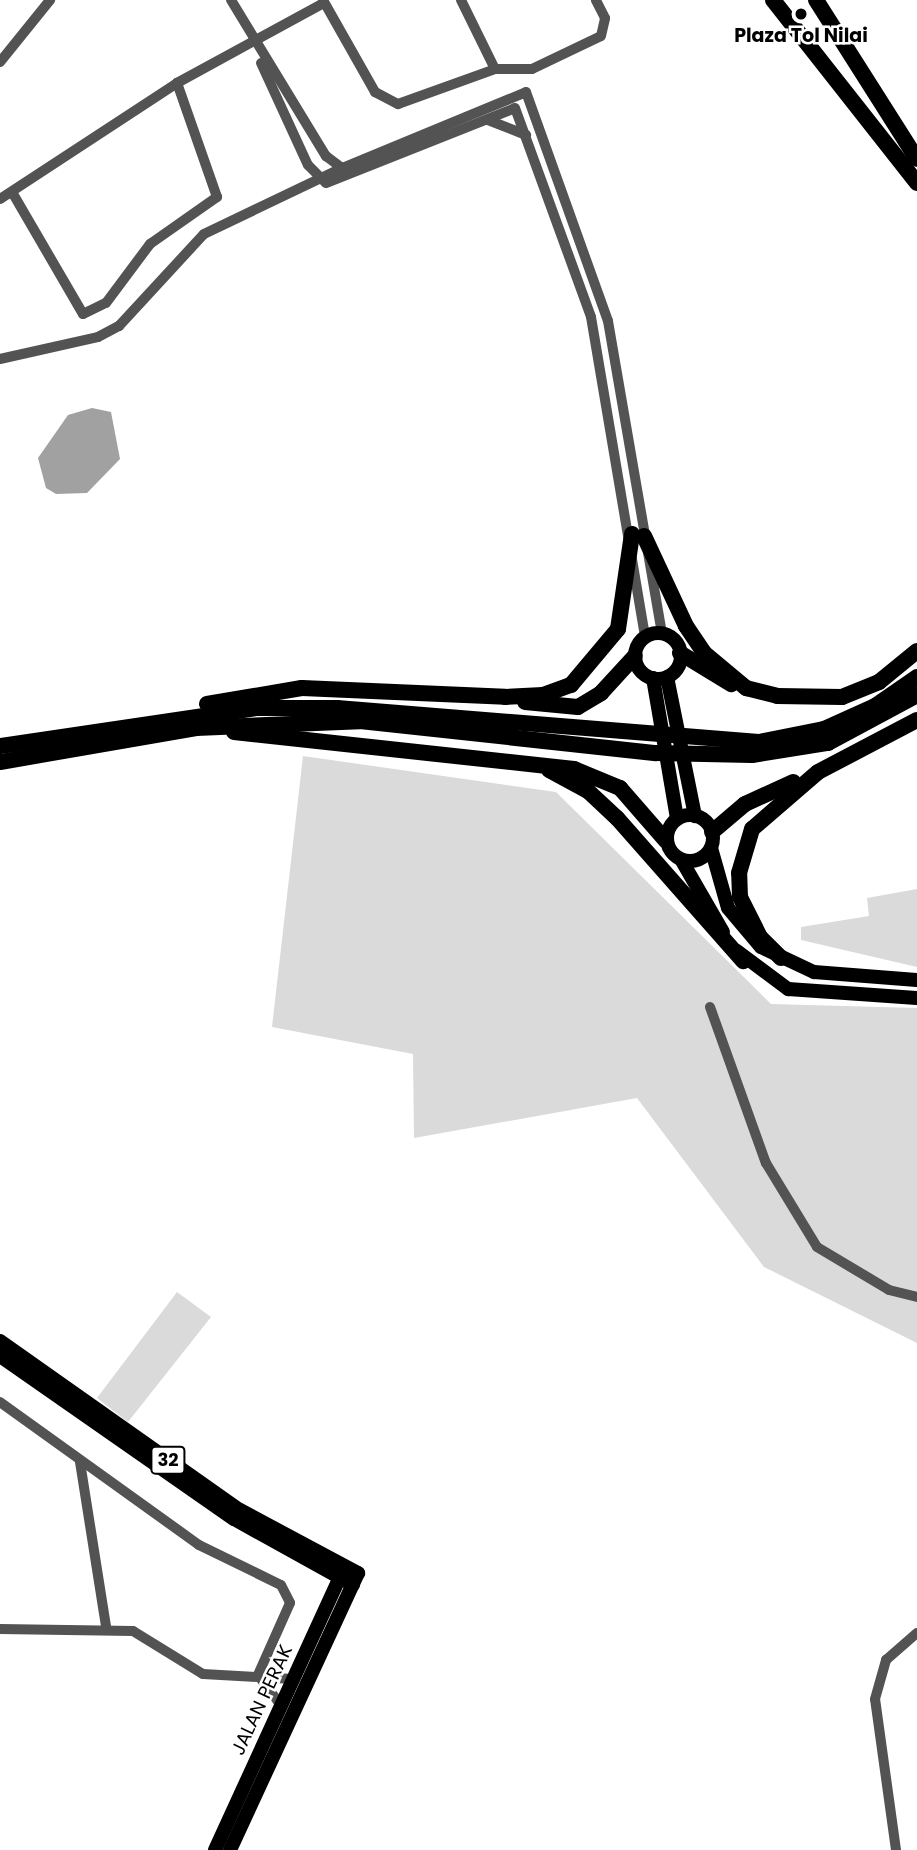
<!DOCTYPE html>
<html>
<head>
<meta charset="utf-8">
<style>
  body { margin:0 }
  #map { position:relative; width:917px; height:1850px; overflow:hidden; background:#fff; font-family:Poppins,sans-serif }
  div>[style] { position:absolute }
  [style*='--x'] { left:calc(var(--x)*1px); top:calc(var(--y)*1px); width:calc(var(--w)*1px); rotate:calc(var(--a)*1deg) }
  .green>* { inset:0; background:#dadada }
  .water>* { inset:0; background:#a1a1a1 }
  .minor>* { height:10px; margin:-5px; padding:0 5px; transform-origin:5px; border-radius:5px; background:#535353 }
  .major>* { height:14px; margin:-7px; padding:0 7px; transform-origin:7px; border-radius:7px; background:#000 }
  .major>.ring { margin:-7px; padding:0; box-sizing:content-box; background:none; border:14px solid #000; border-radius:50% }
  .highway>* { height:16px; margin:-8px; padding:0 8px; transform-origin:8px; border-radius:8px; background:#000 }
  .dots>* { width:19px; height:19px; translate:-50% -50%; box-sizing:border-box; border:4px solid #fff; border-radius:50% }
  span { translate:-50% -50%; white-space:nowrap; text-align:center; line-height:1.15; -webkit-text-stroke:5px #fff; paint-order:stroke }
  .shield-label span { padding:2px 5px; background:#fff; border:2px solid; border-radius:5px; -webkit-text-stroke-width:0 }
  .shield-label { font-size:18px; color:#000; font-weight:700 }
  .poi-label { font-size:19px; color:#000; font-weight:700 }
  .street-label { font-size:19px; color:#000 }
</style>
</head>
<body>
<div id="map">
  <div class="green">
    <i style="clip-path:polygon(303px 756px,556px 792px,771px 1004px,917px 1008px,917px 1343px,764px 1267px,637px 1098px,414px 1138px,413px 1054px,272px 1027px)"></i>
    <i style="clip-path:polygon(917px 889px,917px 967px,801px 940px,801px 927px,869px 916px,867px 898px)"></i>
    <i style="clip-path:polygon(177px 1292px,211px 1317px,128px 1422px,97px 1398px)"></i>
  </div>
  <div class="water">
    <i style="clip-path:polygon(92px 408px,111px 412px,120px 459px,87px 493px,56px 494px,46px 488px,38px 458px,68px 415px)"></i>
  </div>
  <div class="minor">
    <i style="--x:231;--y:0;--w:183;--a:58.7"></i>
    <i style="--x:326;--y:156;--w:20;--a:37"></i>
    <i style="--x:342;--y:168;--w:199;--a:-22.4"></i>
    <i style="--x:526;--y:92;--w:243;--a:70.3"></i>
    <i style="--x:608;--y:321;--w:318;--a:80.2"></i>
    <i style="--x:323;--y:0;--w:106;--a:60.5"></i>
    <i style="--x:375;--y:92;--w:26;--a:28"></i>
    <i style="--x:398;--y:104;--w:103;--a:-19.8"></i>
    <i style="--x:495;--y:69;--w:37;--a:0"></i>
    <i style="--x:532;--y:69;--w:76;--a:-25.6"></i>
    <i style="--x:601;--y:36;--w:18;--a:-77"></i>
    <i style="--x:605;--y:18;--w:20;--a:-117"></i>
    <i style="--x:461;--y:0;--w:77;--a:63.8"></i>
    <i style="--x:0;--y:62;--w:80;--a:-51.1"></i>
    <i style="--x:261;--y:63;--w:112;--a:65.3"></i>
    <i style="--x:308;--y:165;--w:25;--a:45"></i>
    <i style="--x:326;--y:183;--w:203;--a:-21.6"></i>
    <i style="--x:515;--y:108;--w:222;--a:70"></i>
    <i style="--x:591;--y:317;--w:325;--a:80.4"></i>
    <i style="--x:488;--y:120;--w:41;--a:21.5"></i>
    <i style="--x:12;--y:192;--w:141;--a:59.8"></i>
    <i style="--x:83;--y:314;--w:25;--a:-26"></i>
    <i style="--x:106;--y:303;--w:74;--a:-53.3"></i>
    <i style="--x:150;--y:244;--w:82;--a:-35"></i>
    <i style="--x:217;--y:197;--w:121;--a:-109.3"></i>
    <i style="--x:0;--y:199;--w:212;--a:-33.2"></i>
    <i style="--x:177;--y:83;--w:167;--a:-28.6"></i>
    <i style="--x:0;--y:359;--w:100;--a:-12.7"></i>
    <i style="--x:98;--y:337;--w:24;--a:-28"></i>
    <i style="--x:119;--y:326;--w:125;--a:-47.3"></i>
    <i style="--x:204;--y:234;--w:153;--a:-25.6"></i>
    <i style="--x:710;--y:1007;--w:166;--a:70.3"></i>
    <i style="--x:766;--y:1163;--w:98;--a:58.7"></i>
    <i style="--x:817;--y:1247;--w:84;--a:30.8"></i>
    <i style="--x:889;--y:1290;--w:29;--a:14"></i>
    <i style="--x:0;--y:1402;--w:245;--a:35.7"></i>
    <i style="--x:199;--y:1545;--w:91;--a:26"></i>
    <i style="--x:281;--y:1585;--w:20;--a:63"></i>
    <i style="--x:290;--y:1603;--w:79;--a:114"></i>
    <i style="--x:80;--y:1462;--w:167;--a:81"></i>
    <i style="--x:0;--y:1629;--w:133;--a:0.9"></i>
    <i style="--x:133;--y:1631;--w:82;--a:31.6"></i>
    <i style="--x:203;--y:1674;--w:90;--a:3.2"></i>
    <i style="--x:258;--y:1675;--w:38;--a:53"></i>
    <i style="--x:896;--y:1850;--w:152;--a:-97.9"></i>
    <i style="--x:875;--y:1699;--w:41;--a:-74.2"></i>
    <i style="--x:886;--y:1660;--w:41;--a:-41.1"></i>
  </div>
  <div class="major">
    <i class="ring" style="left:635px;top:633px;width:32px;height:32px"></i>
    <i style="--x:667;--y:677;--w:142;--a:78.6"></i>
    <i style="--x:653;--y:678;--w:143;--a:80.3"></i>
    <i class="ring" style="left:667px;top:815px;width:32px;height:32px"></i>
    <i style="--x:711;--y:848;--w:62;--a:74.2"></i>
    <i style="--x:728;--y:908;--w:51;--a:49.8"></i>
    <i style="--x:761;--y:947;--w:59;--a:25.3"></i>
    <i style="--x:814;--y:972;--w:103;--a:4.4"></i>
    <i style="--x:682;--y:861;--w:82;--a:60"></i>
    <i style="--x:737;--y:951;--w:64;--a:36.7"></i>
    <i style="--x:788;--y:989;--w:129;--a:4"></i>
    <i style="--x:0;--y:1341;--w:294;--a:35.2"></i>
    <i style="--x:240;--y:1510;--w:134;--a:28.1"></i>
    <i style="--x:358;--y:1573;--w:305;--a:114.8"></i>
    <i style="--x:0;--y:1356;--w:285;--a:34.9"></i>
    <i style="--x:234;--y:1519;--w:136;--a:29"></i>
    <i style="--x:215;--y:1850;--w:308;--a:-65.4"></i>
  </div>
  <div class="highway">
    <i style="--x:773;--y:0;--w:233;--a:51.8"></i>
    <i style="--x:816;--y:0;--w:188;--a:57.6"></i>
    <i style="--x:644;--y:536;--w:99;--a:65"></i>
    <i style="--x:686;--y:626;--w:32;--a:56"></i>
    <i style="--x:704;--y:653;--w:55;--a:39.8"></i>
    <i style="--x:746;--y:688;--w:32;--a:14"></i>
    <i style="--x:777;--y:696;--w:65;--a:0.9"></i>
    <i style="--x:842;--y:697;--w:40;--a:-22"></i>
    <i style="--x:879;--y:682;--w:49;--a:-39.2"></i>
    <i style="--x:680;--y:653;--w:60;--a:31.3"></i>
    <i style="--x:525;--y:702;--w:53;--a:5.4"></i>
    <i style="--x:578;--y:707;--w:27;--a:-31"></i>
    <i style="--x:601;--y:693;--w:50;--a:-47.4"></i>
    <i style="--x:207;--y:704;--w:96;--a:-9.6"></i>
    <i style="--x:302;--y:688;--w:203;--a:2.5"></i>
    <i style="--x:505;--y:697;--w:38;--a:-3"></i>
    <i style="--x:543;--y:695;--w:30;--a:-20"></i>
    <i style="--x:571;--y:685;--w:73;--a:-50"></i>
    <i style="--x:618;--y:629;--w:96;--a:-81.6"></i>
    <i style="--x:234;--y:732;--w:342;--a:6.2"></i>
    <i style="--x:574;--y:769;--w:50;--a:22.4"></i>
    <i style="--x:620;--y:788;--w:70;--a:49"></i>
    <i style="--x:0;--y:746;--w:259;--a:-8.4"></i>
    <i style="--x:256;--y:708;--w:81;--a:0"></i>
    <i style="--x:337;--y:708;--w:423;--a:4.6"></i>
    <i style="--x:759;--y:742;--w:66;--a:-11.3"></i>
    <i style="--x:824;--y:729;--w:56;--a:-24.3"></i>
    <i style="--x:875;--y:706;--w:51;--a:-34.6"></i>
    <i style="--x:0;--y:762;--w:199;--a:-9.8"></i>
    <i style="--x:196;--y:728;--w:164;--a:-2.4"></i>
    <i style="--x:360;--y:721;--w:298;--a:6.2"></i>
    <i style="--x:656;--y:753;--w:96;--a:1.2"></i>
    <i style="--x:752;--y:755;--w:77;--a:-9"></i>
    <i style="--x:828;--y:743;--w:101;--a:-28.3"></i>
    <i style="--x:549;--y:770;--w:44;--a:28.3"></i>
    <i style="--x:588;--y:791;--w:40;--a:43"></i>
    <i style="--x:617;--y:818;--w:191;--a:48.6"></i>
    <i style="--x:712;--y:832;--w:43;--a:-40.3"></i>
    <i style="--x:745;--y:804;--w:53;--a:-24.6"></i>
    <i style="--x:781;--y:958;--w:30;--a:-135"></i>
    <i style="--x:760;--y:937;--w:45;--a:-116.6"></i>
    <i style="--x:740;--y:897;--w:24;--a:-92"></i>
    <i style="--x:739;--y:873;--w:46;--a:-73.5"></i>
    <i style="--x:752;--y:829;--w:87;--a:-40.8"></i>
    <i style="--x:818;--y:772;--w:112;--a:-27.7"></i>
  </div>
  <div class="dots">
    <i style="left:801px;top:14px;background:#000"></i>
  </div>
  <div class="shield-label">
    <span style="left:168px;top:1460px">32</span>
  </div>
  <div class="poi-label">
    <span style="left:801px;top:36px">Plaza Tol Nilai</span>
  </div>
  <div class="street-label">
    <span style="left:262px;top:1700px;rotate:-65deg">JALAN PERAK</span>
  </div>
</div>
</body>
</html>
